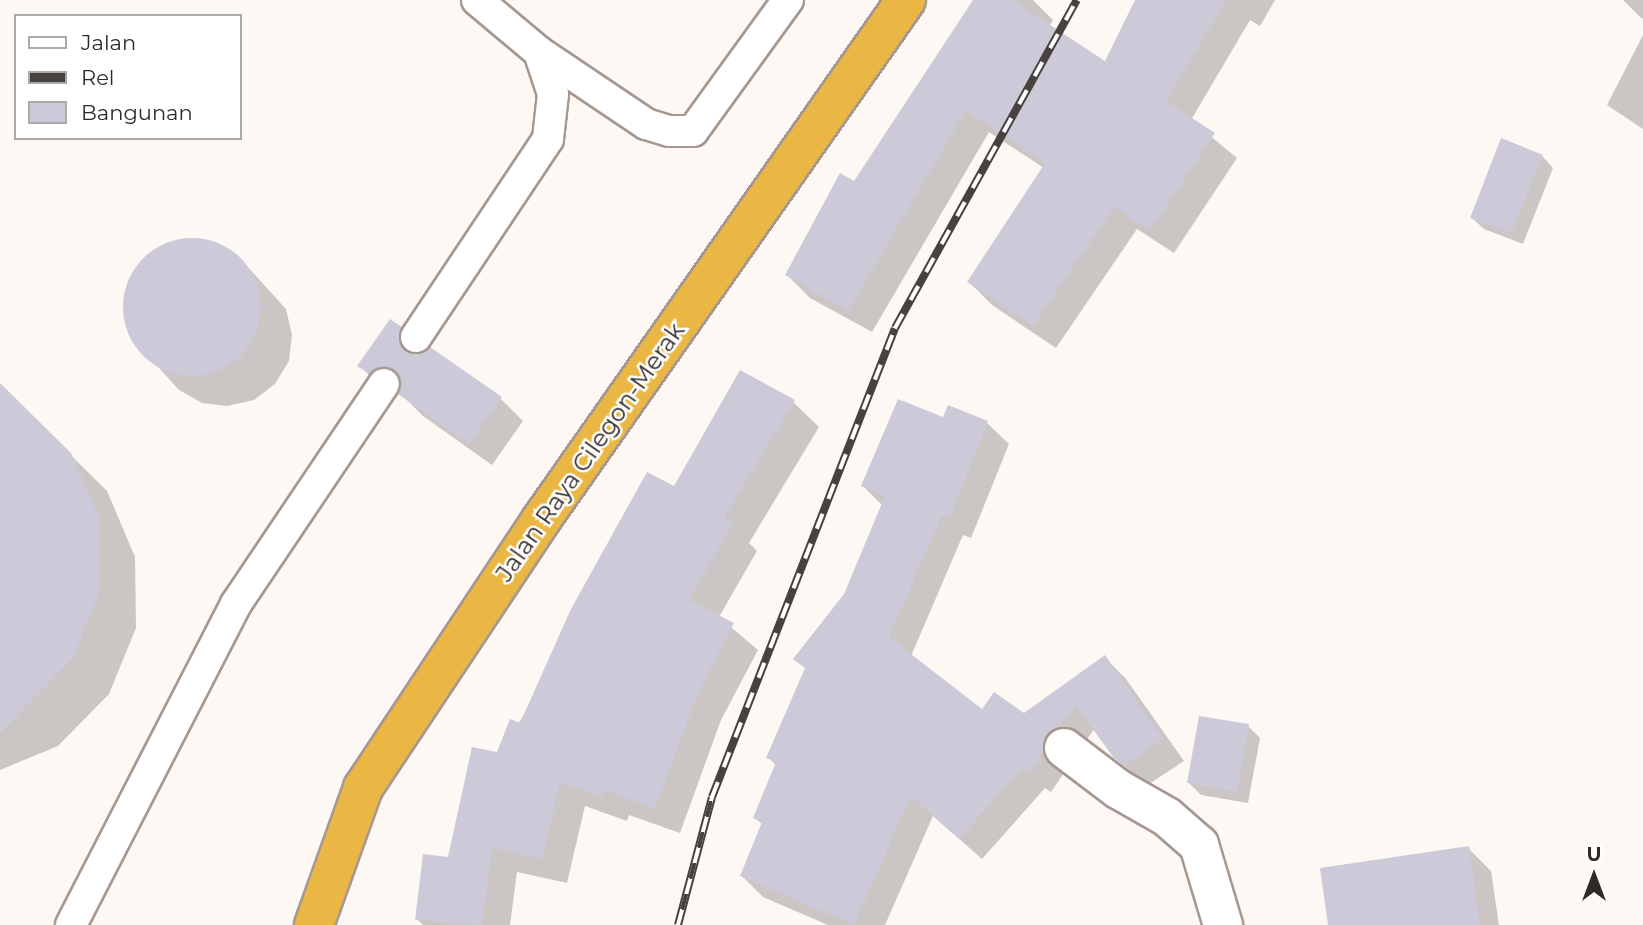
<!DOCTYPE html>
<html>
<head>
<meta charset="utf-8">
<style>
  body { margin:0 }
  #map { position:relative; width:1643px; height:925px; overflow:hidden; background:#fef8f4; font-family:Montserrat,sans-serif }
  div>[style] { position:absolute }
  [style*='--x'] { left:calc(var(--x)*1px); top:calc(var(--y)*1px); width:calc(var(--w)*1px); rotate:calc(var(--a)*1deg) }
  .shadow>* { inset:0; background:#0003 }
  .building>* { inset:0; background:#cccad9 }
  .round { border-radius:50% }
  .roads { filter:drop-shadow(2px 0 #a69890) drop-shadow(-2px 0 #a69890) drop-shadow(0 2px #a69890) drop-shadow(0 -2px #a69890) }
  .lane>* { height:30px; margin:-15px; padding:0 15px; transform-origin:15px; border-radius:15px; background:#fff }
  .street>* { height:38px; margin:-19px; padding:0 19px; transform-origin:19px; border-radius:19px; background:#fff }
  .highway>* { height:38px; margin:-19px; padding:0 19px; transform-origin:19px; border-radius:19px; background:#eab744 }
  .rail>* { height:8px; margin-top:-4px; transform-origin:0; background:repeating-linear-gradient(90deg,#fff 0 16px,#48423e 0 32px); box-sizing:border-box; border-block:2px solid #48423e }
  span { translate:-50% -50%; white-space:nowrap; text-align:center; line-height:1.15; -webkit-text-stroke:5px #fff; paint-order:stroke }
  .street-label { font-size:24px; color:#302a27 }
  .legend { position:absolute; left:14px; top:14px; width:228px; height:126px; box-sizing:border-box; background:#fff; border:2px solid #acaaa9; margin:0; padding:9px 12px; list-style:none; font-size:21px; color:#302a27 }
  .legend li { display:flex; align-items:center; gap:14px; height:35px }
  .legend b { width:35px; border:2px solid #acaaa9 }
  .north { position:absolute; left:1559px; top:841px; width:70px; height:70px; -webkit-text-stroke:5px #fff; paint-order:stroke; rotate:0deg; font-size:19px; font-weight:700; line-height:28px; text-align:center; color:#302a27 }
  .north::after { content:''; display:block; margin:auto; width:24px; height:32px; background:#302a27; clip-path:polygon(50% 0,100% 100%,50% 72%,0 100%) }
</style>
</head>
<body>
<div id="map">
  <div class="shadow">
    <i style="clip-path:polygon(975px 0,1033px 0,1053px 20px,1049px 27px,1106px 64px,1158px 0,1275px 0,1260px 26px,1250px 20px,1191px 120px,1237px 158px,1174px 253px,1137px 229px,1056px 348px,992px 305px,969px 282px,1044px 168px,989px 132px,872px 332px,810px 298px,787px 275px,855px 183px)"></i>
    <i style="clip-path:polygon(1623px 0,1643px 0,1643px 19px,1639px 16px)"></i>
    <i style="clip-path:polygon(1643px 35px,1643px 129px,1607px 105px)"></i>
    <i style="clip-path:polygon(1542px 156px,1553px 168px,1523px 244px,1484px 229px,1472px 218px)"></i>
    <i style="clip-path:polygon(188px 239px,215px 242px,238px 256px,286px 309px,292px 335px,289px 361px,275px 384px,254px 400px,227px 406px,202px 403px,179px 390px,130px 336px,124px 310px,128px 285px,141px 262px,162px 246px)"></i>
    <i style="clip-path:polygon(401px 328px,424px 352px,500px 398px,523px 421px,492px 465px,423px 416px,400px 393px,394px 396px,382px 388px,360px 366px)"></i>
    <i style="clip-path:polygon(0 397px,19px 404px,107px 491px,135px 557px,136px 628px,109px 694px,58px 746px,0 770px)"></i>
    <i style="clip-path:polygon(793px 402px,819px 427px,749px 543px,757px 551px,719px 617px,758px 650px,721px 720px,680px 833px,629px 815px,627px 821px,585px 806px,567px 883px,517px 872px,510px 925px,423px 925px,417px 919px,498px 754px,675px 488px)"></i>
    <i style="clip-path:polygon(949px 408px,987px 423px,1009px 444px,971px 538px,963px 535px,911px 656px,982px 712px,1024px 715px,1105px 658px,1126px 679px,1184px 761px,1146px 786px,1114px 756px,1095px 728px,1081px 748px,1067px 757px,1064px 773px,1051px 792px,1045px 788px,982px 859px,933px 816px,885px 925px,828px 925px,763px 897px,742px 876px,763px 825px,755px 818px,777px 766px,768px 757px,806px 669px,796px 659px,846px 595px,883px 506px,863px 486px,944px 419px)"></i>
    <i style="clip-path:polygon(1248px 726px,1260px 738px,1248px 803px,1201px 795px,1189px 783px)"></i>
    <i style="clip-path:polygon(1468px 848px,1491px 871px,1499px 925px,1329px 925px)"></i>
  </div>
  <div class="building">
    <i style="clip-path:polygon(973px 0,1012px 0,1105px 61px,1135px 0,1226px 0,1166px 101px,1215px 133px,1150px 231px,1114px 207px,1033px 326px,967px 282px,1045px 163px,966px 110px,848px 311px,785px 275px,840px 173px,854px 181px)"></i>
    <i style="clip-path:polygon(1501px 138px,1543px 155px,1511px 233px,1470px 218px)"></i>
    <i class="round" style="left:123px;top:238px;width:138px;height:138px"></i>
    <i style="clip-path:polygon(390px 319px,402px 327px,399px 337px,406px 351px,416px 354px,430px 347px,502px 397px,469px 444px,398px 394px,401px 385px,394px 370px,385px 367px,370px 374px,357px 366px)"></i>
    <i style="clip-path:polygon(740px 370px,795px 400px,724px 518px,732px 524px,689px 600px,734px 623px,697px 695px,655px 809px,604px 790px,601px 797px,560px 782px,542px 859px,492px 848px,482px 925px,415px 920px,423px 854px,448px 857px,472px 747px,497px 752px,510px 719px,520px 723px,571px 609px,647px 472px,674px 486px)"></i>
    <i style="clip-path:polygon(0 383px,71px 453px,100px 519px,100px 591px,73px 658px,0 733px)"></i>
    <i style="clip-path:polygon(898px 399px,943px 417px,948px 405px,988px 421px,950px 518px,942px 515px,889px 637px,982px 709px,994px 692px,1024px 713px,1105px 655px,1163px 739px,1124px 766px,1113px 757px,1075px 704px,1059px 727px,1046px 735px,1043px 751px,1029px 772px,1022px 768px,959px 839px,911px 796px,854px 925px,740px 876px,762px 822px,753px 818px,776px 762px,766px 758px,805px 668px,793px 659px,844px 594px,885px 496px,861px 486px)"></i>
    <i style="clip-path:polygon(1199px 716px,1249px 724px,1237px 792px,1187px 783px)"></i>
    <i style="clip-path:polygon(1469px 846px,1480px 925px,1328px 925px,1320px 868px)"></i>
  </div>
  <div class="roads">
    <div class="lane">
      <i style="--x:477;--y:0;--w:81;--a:40"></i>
      <i style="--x:539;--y:52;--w:129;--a:33.9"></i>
      <i style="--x:646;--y:124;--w:24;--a:17"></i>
      <i style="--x:669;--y:131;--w:24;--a:0"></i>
      <i style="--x:693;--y:131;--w:162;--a:-54.1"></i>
      <i style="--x:416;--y:337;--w:238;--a:-56.3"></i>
      <i style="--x:548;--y:139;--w:45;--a:-83.7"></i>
      <i style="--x:553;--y:94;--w:44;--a:-108.4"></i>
      <i style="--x:71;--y:925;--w:361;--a:-62.8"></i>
      <i style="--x:236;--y:604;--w:265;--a:-56.1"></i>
    </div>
    <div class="street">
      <i style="--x:1064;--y:748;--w:68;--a:37.2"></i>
      <i style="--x:1118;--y:789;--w:56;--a:29.7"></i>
      <i style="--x:1167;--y:817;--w:43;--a:41.2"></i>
      <i style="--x:1199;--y:845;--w:84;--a:73.3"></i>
    </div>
    <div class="highway">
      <i style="--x:314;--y:925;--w:145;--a:-70.3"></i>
      <i style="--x:363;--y:788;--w:322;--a:-56.4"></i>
      <i style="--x:541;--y:520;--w:635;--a:-54.93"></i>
    </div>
  </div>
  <div class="rail">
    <i style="--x:678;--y:925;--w:132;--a:-75.1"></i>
    <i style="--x:712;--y:797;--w:503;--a:-68.68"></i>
    <i style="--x:895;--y:328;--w:375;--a:-61"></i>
  </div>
  <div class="street-label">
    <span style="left:590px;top:452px;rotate:-55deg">Jalan Raya Cilegon-Merak</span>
  </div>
  <ul class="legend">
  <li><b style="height:9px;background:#fff"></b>Jalan</li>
  <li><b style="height:9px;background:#48423e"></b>Rel</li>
  <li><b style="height:19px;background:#cccad9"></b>Bangunan</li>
  </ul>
  <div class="north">U</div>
</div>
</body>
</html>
